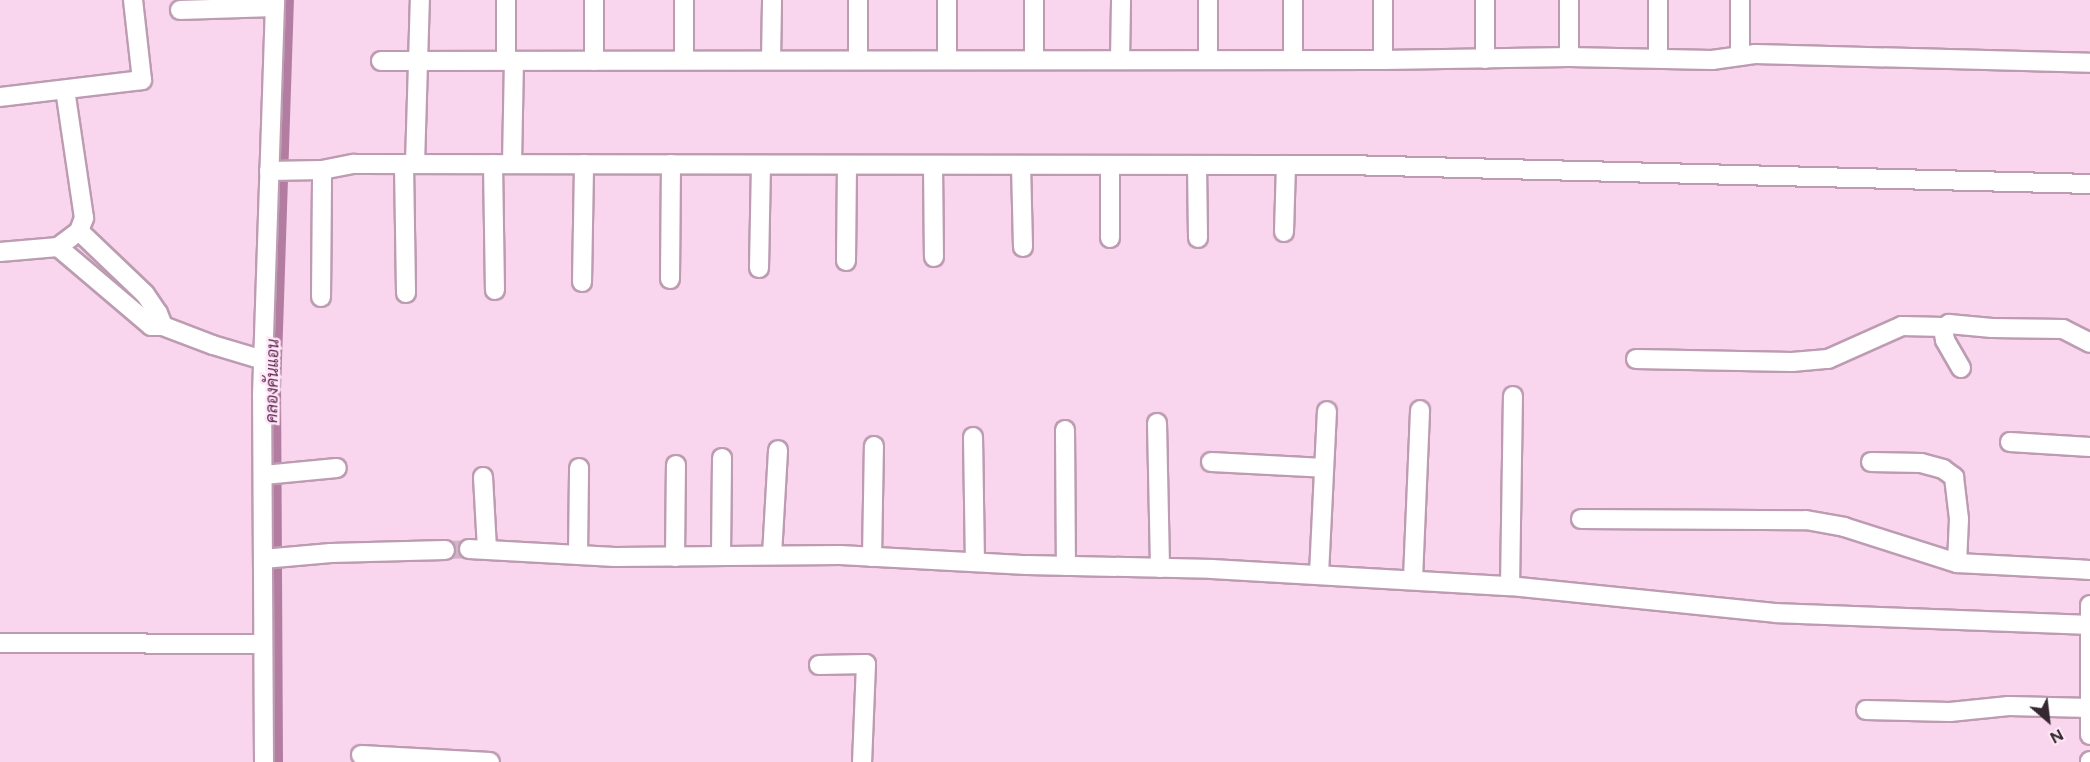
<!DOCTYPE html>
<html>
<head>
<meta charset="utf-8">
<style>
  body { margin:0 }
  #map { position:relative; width:2090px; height:762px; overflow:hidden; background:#f9d6ed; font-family:Figtree,Sarabun,sans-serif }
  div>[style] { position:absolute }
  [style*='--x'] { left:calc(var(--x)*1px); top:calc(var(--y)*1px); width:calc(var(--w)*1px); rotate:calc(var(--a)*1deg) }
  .canal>* { height:18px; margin:-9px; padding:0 9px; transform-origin:9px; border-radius:9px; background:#b37da2 }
  .minor-tunnel>* { height:18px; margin-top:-9px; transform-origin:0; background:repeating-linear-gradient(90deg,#d2b3c7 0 18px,transparent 0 27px) }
  .roads { filter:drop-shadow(2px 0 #bd9cb2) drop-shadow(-2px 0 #bd9cb2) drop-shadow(0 2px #bd9cb2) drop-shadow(0 -2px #bd9cb2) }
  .minor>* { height:18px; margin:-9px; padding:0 9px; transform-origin:9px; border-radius:9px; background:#fff }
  span { translate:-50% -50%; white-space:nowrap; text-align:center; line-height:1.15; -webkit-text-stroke:5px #fde8f6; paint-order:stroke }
  .water-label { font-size:16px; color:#5f1d4f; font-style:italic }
  .north { position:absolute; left:2018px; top:690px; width:60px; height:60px; -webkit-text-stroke:4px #fde8f6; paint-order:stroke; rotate:152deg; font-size:16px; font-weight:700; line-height:24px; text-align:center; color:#352830 }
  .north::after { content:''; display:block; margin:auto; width:21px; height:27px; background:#352830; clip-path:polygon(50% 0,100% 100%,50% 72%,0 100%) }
</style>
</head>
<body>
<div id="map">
  <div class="canal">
    <i style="--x:274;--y:762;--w:372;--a:-90.3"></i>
    <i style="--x:272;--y:390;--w:390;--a:-88.1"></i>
  </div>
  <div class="minor-tunnel">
    <i style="--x:445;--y:550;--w:24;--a:-2"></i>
  </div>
  <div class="roads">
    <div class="minor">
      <i style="--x:1569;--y:0;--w:57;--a:90"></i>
      <i style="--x:1740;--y:1;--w:55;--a:90"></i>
      <i style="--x:180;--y:10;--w:94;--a:-1.8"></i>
      <i style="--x:1658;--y:58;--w:58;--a:-90"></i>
      <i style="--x:1485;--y:59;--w:59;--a:-90"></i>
      <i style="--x:684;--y:60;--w:60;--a:-90"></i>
      <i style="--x:771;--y:60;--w:60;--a:-89"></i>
      <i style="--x:858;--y:60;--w:60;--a:-90"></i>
      <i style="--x:947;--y:60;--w:60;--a:-90"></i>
      <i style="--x:1034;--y:60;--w:60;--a:-90"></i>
      <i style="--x:1120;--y:60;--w:60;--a:-89"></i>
      <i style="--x:1208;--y:60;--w:60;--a:-90"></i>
      <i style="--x:1293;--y:60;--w:60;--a:-90"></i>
      <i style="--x:1383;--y:60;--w:60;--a:-90"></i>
      <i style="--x:381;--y:61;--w:1002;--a:-0.06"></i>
      <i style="--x:1383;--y:60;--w:186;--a:-0.9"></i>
      <i style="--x:1569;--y:57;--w:143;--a:1.2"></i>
      <i style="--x:1712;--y:60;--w:43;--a:-7.9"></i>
      <i style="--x:1755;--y:54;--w:335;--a:1.5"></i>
      <i style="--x:506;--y:61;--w:61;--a:-90"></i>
      <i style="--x:594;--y:61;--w:61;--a:-90"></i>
      <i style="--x:0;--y:97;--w:143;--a:-6.8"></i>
      <i style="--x:142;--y:80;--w:81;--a:-96.4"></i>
      <i style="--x:404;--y:164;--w:129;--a:89.1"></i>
      <i style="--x:415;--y:164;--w:164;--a:-88.3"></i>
      <i style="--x:493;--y:164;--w:126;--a:89.1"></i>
      <i style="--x:512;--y:164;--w:103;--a:-88.9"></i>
      <i style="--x:933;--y:165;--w:92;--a:89.4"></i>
      <i style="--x:1021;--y:165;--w:82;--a:88.6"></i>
      <i style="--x:1197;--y:165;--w:73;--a:89.2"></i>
      <i style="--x:269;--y:171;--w:53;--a:-1.1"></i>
      <i style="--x:322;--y:170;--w:33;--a:-11"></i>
      <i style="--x:354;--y:164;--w:992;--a:0.06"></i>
      <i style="--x:1346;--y:165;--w:744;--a:1.46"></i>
      <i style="--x:79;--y:231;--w:91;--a:43.7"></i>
      <i style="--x:145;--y:294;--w:23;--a:56"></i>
      <i style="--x:158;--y:313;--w:14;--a:69"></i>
      <i style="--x:1284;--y:232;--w:67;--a:-88.3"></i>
      <i style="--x:1110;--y:238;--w:73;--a:-90"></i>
      <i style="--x:58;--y:247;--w:122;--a:40.3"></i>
      <i style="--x:151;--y:326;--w:12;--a:0"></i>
      <i style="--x:163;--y:326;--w:53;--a:20.8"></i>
      <i style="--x:213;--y:345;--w:52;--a:16.7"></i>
      <i style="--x:0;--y:252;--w:58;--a:-4.9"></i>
      <i style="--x:58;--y:247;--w:26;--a:-37"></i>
      <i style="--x:79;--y:231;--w:14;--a:-69"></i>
      <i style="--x:84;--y:218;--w:129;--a:-98.4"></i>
      <i style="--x:846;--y:261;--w:96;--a:-89.4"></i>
      <i style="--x:759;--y:268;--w:103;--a:-88.9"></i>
      <i style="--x:670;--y:279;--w:115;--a:-89.5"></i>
      <i style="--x:582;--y:282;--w:118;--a:-89"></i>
      <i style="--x:321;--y:297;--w:127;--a:-89.5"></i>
      <i style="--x:1636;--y:359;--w:156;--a:1.1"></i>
      <i style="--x:1792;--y:362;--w:36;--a:-5"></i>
      <i style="--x:1828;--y:359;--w:81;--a:-24"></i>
      <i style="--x:1902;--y:326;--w:42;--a:1.4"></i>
      <i style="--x:1961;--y:368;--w:32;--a:-120"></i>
      <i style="--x:1945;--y:340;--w:11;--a:-100"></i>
      <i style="--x:1943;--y:329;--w:8;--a:-40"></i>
      <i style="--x:1949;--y:324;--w:43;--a:5.3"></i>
      <i style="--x:1992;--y:328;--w:71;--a:0.8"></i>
      <i style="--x:2063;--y:329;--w:30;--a:27"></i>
      <i style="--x:1157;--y:423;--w:145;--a:88.8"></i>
      <i style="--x:1065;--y:430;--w:136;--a:89.6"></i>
      <i style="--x:973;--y:437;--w:125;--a:89.1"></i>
      <i style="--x:2010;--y:442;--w:80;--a:3.6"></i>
      <i style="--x:1211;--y:462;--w:113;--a:3"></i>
      <i style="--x:1871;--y:462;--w:50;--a:1.1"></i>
      <i style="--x:1921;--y:463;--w:23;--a:15"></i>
      <i style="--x:1943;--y:469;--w:14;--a:36"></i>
      <i style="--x:1954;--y:477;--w:42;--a:83.2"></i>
      <i style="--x:1959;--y:519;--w:44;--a:92.6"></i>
      <i style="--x:264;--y:475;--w:73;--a:-5.5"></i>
      <i style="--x:483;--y:477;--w:72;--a:86.8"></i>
      <i style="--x:1581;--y:519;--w:225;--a:0.3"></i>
      <i style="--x:1806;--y:520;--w:39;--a:10"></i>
      <i style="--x:1844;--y:527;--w:119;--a:17.7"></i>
      <i style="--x:1957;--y:563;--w:133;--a:3"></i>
      <i style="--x:469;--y:549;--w:146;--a:3.1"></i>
      <i style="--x:615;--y:557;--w:225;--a:-0.5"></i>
      <i style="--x:840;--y:555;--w:187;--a:3.1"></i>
      <i style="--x:1027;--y:565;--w:185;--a:1.2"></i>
      <i style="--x:1212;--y:569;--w:298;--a:3.3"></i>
      <i style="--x:1510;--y:586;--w:267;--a:5.8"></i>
      <i style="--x:1776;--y:613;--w:313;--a:2.2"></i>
      <i style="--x:578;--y:555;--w:87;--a:-89.3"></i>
      <i style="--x:772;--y:555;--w:105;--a:-86.7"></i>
      <i style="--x:721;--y:556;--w:98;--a:-89.4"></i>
      <i style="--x:675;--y:557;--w:92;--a:-89.4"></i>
      <i style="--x:872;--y:557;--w:111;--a:-89"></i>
      <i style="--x:263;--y:559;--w:68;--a:-5"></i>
      <i style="--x:331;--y:553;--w:114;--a:-1.5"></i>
      <i style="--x:1319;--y:574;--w:163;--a:-87.2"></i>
      <i style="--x:1413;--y:579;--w:169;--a:-87.6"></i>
      <i style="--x:1510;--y:586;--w:190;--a:-89.1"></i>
      <i style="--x:2090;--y:605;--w:130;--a:90"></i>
      <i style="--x:0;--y:643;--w:263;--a:0.2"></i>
      <i style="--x:819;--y:665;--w:47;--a:-1.2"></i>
      <i style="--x:866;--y:664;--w:98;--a:92.3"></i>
      <i style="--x:1866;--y:710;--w:84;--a:1.4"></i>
      <i style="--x:1950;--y:712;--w:59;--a:-5.8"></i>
      <i style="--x:2009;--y:706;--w:81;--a:1.4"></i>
      <i style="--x:361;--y:755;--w:129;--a:3.1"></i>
      <i style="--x:264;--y:762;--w:366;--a:-90.3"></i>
      <i style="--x:262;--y:396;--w:396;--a:-88.1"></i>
      <i style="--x:2090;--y:762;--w:1;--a:-90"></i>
    </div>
  </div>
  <div class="water-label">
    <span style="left:273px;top:381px;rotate:-89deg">คลองคันแอน</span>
  </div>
  <div class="north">N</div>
</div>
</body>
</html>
